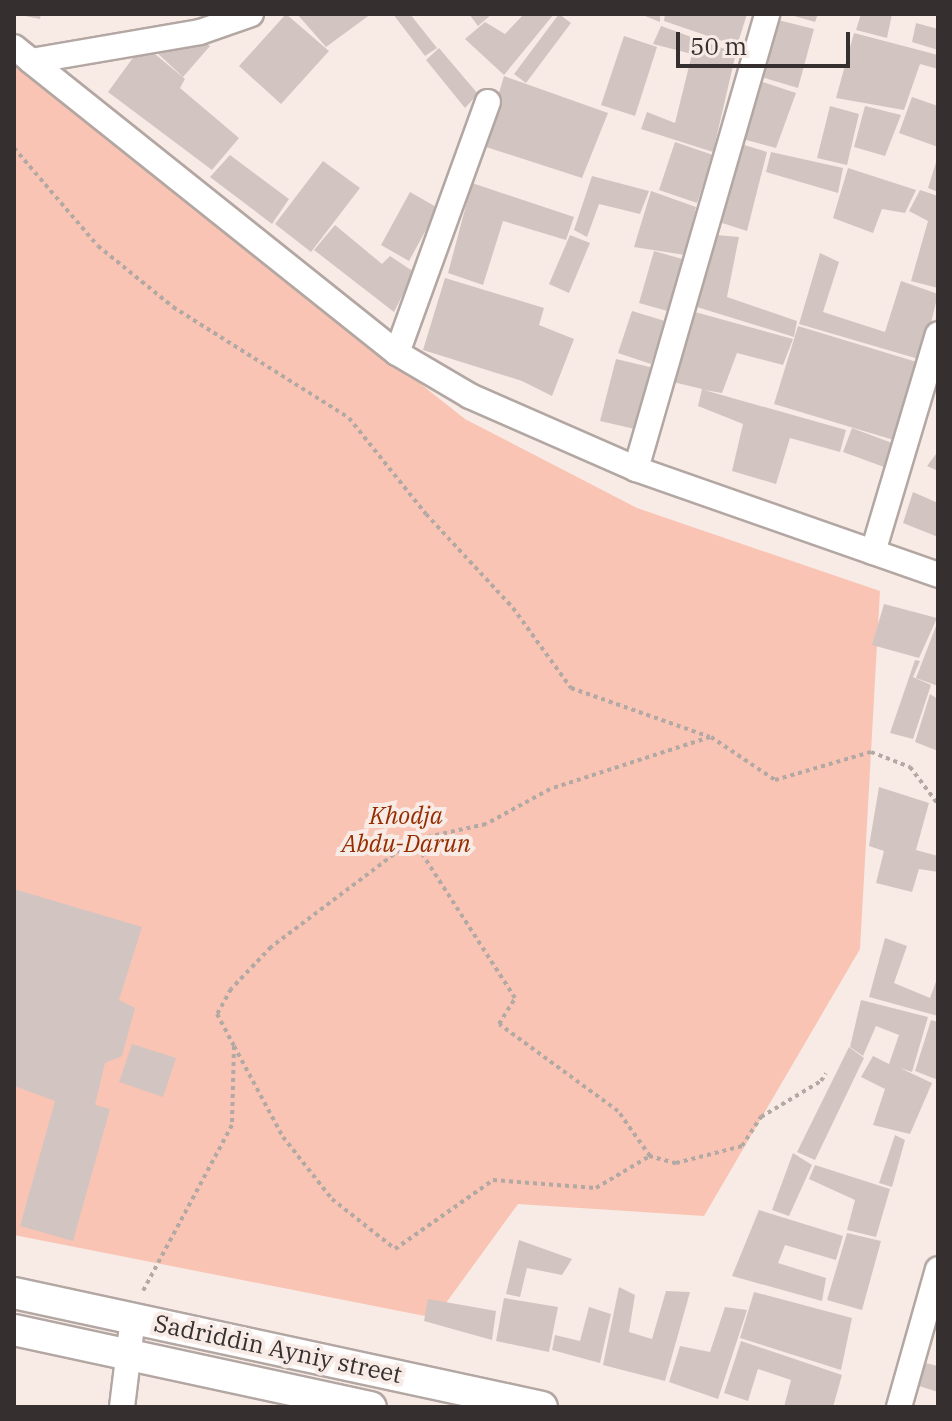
<!DOCTYPE html>
<html>
<head>
<meta charset="utf-8">
<style>
  body { margin:0 }
  #map { position:relative; width:952px; height:1421px; overflow:hidden; background:#f8ebe6; font-family:"IBM Plex Serif",serif }
  div>[style] { position:absolute }
  [style*='--x'] { left:calc(var(--x)*1px); top:calc(var(--y)*1px); width:calc(var(--w)*1px); rotate:calc(var(--a)*1deg) }
  .green>* { inset:0; background:#f9c4b3 }
  .building>* { inset:0; background:#d2c5c1 }
  .path>* { height:4px; margin-top:-2px; transform-origin:0; background:repeating-linear-gradient(90deg,#b2a8a4 0 4px,transparent 0 8px) }
  .roads { filter:drop-shadow(2px 0 #b3a7a3) drop-shadow(-2px 0 #b3a7a3) drop-shadow(0 2px #b3a7a3) drop-shadow(0 -2px #b3a7a3) }
  .minor>* { height:24px; margin:-12px; padding:0 12px; transform-origin:12px; border-radius:12px; background:#fff }
  .major>* { height:30px; margin:-15px; padding:0 15px; transform-origin:15px; border-radius:15px; background:#fff }
  span { translate:-50% -50%; white-space:nowrap; text-align:center; line-height:1.15; -webkit-text-stroke:8px #f8ebe6; paint-order:stroke }
  .park-label { font-size:24px; color:#952d00; font-style:italic }
  .street-label { font-size:24px; color:#35302f }
  .frame { position:absolute; inset:0; border:16px solid #35302f; pointer-events:none }
  .scale { position:absolute; left:676px; top:32px; width:174px; height:36px; box-sizing:border-box; border:4px solid #35302f; border-top:0; padding-left:10px; font-size:24px; line-height:28px; white-space:nowrap; color:#35302f; -webkit-text-stroke:6px #f8ebe6; paint-order:stroke }
</style>
</head>
<body>
<div id="map">
  <div class="green">
    <i style="clip-path:polygon(14px 63px,465px 419px,637px 508px,880px 591px,860px 949px,704px 1216px,518px 1204px,435px 1318px,14px 1235px)"></i>
  </div>
  <div class="building">
    <i style="clip-path:polygon(15px 14px,41px 14px,40px 19px)"></i>
    <i style="clip-path:polygon(286px 14px,329px 51px,281px 104px,239px 66px)"></i>
    <i style="clip-path:polygon(297px 14px,371px 14px,326px 47px)"></i>
    <i style="clip-path:polygon(393px 14px,410px 14px,437px 48px,425px 56px)"></i>
    <i style="clip-path:polygon(469px 14px,492px 14px,478px 26px)"></i>
    <i style="clip-path:polygon(524px 14px,554px 14px,504px 75px,465px 39px,485px 22px,505px 34px)"></i>
    <i style="clip-path:polygon(559px 14px,571px 23px,526px 83px,514px 74px)"></i>
    <i style="clip-path:polygon(640px 14px,660px 14px,660px 22px)"></i>
    <i style="clip-path:polygon(665px 14px,708px 15px,747px 14px,737px 46px,664px 21px)"></i>
    <i style="clip-path:polygon(787px 14px,818px 14px,815px 22px)"></i>
    <i style="clip-path:polygon(861px 14px,892px 14px,887px 38px,856px 30px)"></i>
    <i style="clip-path:polygon(770px 18px,814px 29px,798px 88px,754px 75px)"></i>
    <i style="clip-path:polygon(916px 23px,938px 29px,938px 50px,912px 42px)"></i>
    <i style="clip-path:polygon(661px 26px,736px 53px,713px 152px,641px 129px,647px 112px,675px 123px,692px 54px,653px 44px)"></i>
    <i style="clip-path:polygon(854px 33px,938px 55px,938px 69px,920px 64px,904px 110px,836px 98px)"></i>
    <i style="clip-path:polygon(195px 35px,210px 46px,183px 77px,153px 49px)"></i>
    <i style="clip-path:polygon(624px 36px,657px 47px,635px 116px,601px 105px)"></i>
    <i style="clip-path:polygon(143px 44px,185px 79px,180px 88px,239px 138px,212px 170px,108px 92px)"></i>
    <i style="clip-path:polygon(439px 48px,478px 94px,465px 108px,426px 60px)"></i>
    <i style="clip-path:polygon(504px 76px,608px 113px,582px 178px,483px 146px)"></i>
    <i style="clip-path:polygon(754px 79px,796px 93px,776px 148px,739px 138px)"></i>
    <i style="clip-path:polygon(912px 97px,938px 106px,938px 147px,899px 133px)"></i>
    <i style="clip-path:polygon(830px 106px,859px 114px,847px 165px,817px 158px)"></i>
    <i style="clip-path:polygon(865px 106px,901px 115px,885px 156px,854px 147px)"></i>
    <i style="clip-path:polygon(675px 142px,713px 155px,697px 203px,659px 190px)"></i>
    <i style="clip-path:polygon(738px 143px,767px 152px,747px 231px,716px 221px)"></i>
    <i style="clip-path:polygon(771px 152px,843px 168px,838px 193px,766px 172px)"></i>
    <i style="clip-path:polygon(230px 155px,289px 199px,272px 224px,210px 177px)"></i>
    <i style="clip-path:polygon(937px 159px,938px 159px,938px 192px,928px 188px)"></i>
    <i style="clip-path:polygon(323px 161px,360px 188px,311px 252px,275px 224px)"></i>
    <i style="clip-path:polygon(848px 168px,916px 190px,905px 213px,882px 209px,873px 233px,833px 218px)"></i>
    <i style="clip-path:polygon(592px 176px,649px 191px,640px 214px,599px 204px,587px 237px,574px 230px)"></i>
    <i style="clip-path:polygon(472px 183px,574px 217px,566px 240px,503px 221px,483px 285px,448px 273px)"></i>
    <i style="clip-path:polygon(920px 190px,938px 196px,938px 288px,911px 281px,928px 221px,909px 211px)"></i>
    <i style="clip-path:polygon(651px 191px,696px 207px,685px 255px,634px 247px)"></i>
    <i style="clip-path:polygon(410px 192px,438px 208px,409px 261px,381px 245px)"></i>
    <i style="clip-path:polygon(335px 225px,382px 264px,390px 256px,414px 272px,394px 312px,314px 250px)"></i>
    <i style="clip-path:polygon(570px 235px,590px 243px,569px 293px,549px 284px)"></i>
    <i style="clip-path:polygon(716px 235px,739px 237px,727px 297px,797px 321px,794px 337px,697px 307px)"></i>
    <i style="clip-path:polygon(654px 251px,686px 260px,671px 312px,639px 303px)"></i>
    <i style="clip-path:polygon(820px 253px,839px 262px,823px 312px,885px 332px,901px 281px,938px 294px,922px 360px,799px 324px)"></i>
    <i style="clip-path:polygon(445px 278px,544px 308px,539px 325px,574px 339px,552px 396px,522px 381px,423px 350px)"></i>
    <i style="clip-path:polygon(632px 311px,665px 321px,651px 364px,618px 353px)"></i>
    <i style="clip-path:polygon(695px 312px,793px 339px,783px 365px,737px 353px,722px 393px,704px 390px,846px 430px,840px 452px,790px 438px,776px 484px,732px 471px,743px 424px,698px 406px,702px 389px,673px 382px)"></i>
    <i style="clip-path:polygon(798px 326px,920px 363px,897px 441px,774px 404px)"></i>
    <i style="clip-path:polygon(616px 359px,654px 368px,639px 430px,600px 421px)"></i>
    <i style="clip-path:polygon(852px 428px,892px 443px,884px 467px,843px 452px)"></i>
    <i style="clip-path:polygon(936px 454px,938px 455px,938px 471px,927px 466px)"></i>
    <i style="clip-path:polygon(913px 492px,938px 503px,938px 537px,903px 523px)"></i>
    <i style="clip-path:polygon(884px 604px,937px 618px,919px 658px,872px 645px)"></i>
    <i style="clip-path:polygon(938px 621px,938px 686px,916px 678px)"></i>
    <i style="clip-path:polygon(915px 660px,920px 661px,913px 677px,931px 685px,913px 739px,890px 733px)"></i>
    <i style="clip-path:polygon(930px 694px,938px 699px,938px 751px,915px 742px)"></i>
    <i style="clip-path:polygon(879px 787px,929px 803px,916px 850px,938px 856px,938px 872px,919px 869px,912px 892px,876px 883px,884px 851px,869px 846px)"></i>
    <i style="clip-path:polygon(14px 889px,142px 927px,119px 1000px,135px 1008px,122px 1056px,105px 1063px,95px 1105px,110px 1109px,73px 1241px,20px 1226px,55px 1101px,14px 1086px)"></i>
    <i style="clip-path:polygon(885px 938px,907px 946px,894px 983px,930px 998px,938px 976px,938px 1016px,869px 997px)"></i>
    <i style="clip-path:polygon(861px 1000px,928px 1017px,912px 1072px,900px 1068px,932px 1083px,910px 1134px,873px 1125px,885px 1089px,861px 1077px,873px 1056px,889px 1064px,899px 1035px,876px 1026px,863px 1056px,850px 1047px)"></i>
    <i style="clip-path:polygon(931px 1020px,938px 1022px,938px 1080px,915px 1071px)"></i>
    <i style="clip-path:polygon(132px 1044px,176px 1058px,163px 1097px,119px 1082px)"></i>
    <i style="clip-path:polygon(849px 1047px,864px 1058px,815px 1160px,797px 1152px)"></i>
    <i style="clip-path:polygon(895px 1135px,905px 1140px,892px 1187px,879px 1183px)"></i>
    <i style="clip-path:polygon(793px 1153px,812px 1165px,789px 1216px,772px 1210px)"></i>
    <i style="clip-path:polygon(815px 1165px,890px 1189px,876px 1237px,847px 1230px,855px 1200px,809px 1179px)"></i>
    <i style="clip-path:polygon(759px 1210px,843px 1236px,836px 1260px,785px 1245px,778px 1263px,826px 1278px,822px 1301px,732px 1276px)"></i>
    <i style="clip-path:polygon(847px 1233px,881px 1241px,862px 1310px,827px 1300px)"></i>
    <i style="clip-path:polygon(519px 1240px,572px 1259px,562px 1275px,527px 1268px,520px 1297px,506px 1294px)"></i>
    <i style="clip-path:polygon(619px 1287px,635px 1295px,629px 1332px,652px 1339px,666px 1291px,690px 1292px,665px 1381px,603px 1365px)"></i>
    <i style="clip-path:polygon(754px 1292px,852px 1318px,841px 1370px,740px 1338px)"></i>
    <i style="clip-path:polygon(504px 1298px,558px 1307px,549px 1352px,496px 1341px)"></i>
    <i style="clip-path:polygon(428px 1299px,496px 1311px,492px 1340px,424px 1321px)"></i>
    <i style="clip-path:polygon(589px 1307px,611px 1314px,600px 1363px,552px 1350px,555px 1335px,580px 1341px)"></i>
    <i style="clip-path:polygon(725px 1307px,747px 1310px,718px 1399px,669px 1382px,680px 1346px,710px 1352px)"></i>
    <i style="clip-path:polygon(741px 1341px,842px 1375px,833px 1407px,784px 1407px,791px 1380px,758px 1369px,748px 1401px,724px 1393px)"></i>
    <i style="clip-path:polygon(921px 1362px,938px 1366px,938px 1392px,916px 1385px)"></i>
  </div>
  <div class="path">
    <i style="--x:14;--y:148;--w:129;--a:49.4"></i>
    <i style="--x:98;--y:246;--w:97;--a:39.1"></i>
    <i style="--x:173;--y:307;--w:208;--a:32.2"></i>
    <i style="--x:349;--y:418;--w:123;--a:51.3"></i>
    <i style="--x:426;--y:514;--w:128;--a:47.2"></i>
    <i style="--x:513;--y:608;--w:99;--a:54.1"></i>
    <i style="--x:571;--y:688;--w:147;--a:19.4"></i>
    <i style="--x:710;--y:737;--w:168;--a:162"></i>
    <i style="--x:550;--y:789;--w:73;--a:151.3"></i>
    <i style="--x:486;--y:824;--w:75;--a:167.6"></i>
    <i style="--x:413;--y:840;--w:178;--a:143"></i>
    <i style="--x:271;--y:947;--w:58;--a:133.6"></i>
    <i style="--x:231;--y:989;--w:29;--a:119"></i>
    <i style="--x:217;--y:1014;--w:36;--a:62"></i>
    <i style="--x:234;--y:1046;--w:79;--a:91.5"></i>
    <i style="--x:232;--y:1125;--w:191;--a:118.2"></i>
    <i style="--x:711;--y:737;--w:77;--a:33.9"></i>
    <i style="--x:775;--y:780;--w:100;--a:-16.3"></i>
    <i style="--x:871;--y:752;--w:42;--a:21"></i>
    <i style="--x:910;--y:767;--w:46;--a:52.9"></i>
    <i style="--x:234;--y:1046;--w:103;--a:61.7"></i>
    <i style="--x:283;--y:1137;--w:79;--a:51.7"></i>
    <i style="--x:332;--y:1199;--w:80;--a:38.4"></i>
    <i style="--x:395;--y:1249;--w:120;--a:-35.1"></i>
    <i style="--x:493;--y:1180;--w:103;--a:4.4"></i>
    <i style="--x:596;--y:1188;--w:63;--a:-30.7"></i>
    <i style="--x:650;--y:1156;--w:55;--a:-125.4"></i>
    <i style="--x:618;--y:1111;--w:147;--a:-143.8"></i>
    <i style="--x:499;--y:1024;--w:31;--a:-58"></i>
    <i style="--x:515;--y:998;--w:188;--a:-122.8"></i>
    <i style="--x:649;--y:1156;--w:28;--a:15"></i>
    <i style="--x:676;--y:1163;--w:68;--a:-14.4"></i>
    <i style="--x:742;--y:1146;--w:35;--a:-57"></i>
    <i style="--x:761;--y:1117;--w:70;--a:-31"></i>
    <i style="--x:821;--y:1081;--w:9;--a:-58"></i>
  </div>
  <div class="roads">
    <div class="minor">
      <i style="--x:14;--y:47;--w:22;--a:39"></i>
      <i style="--x:31;--y:61;--w:171;--a:-9.7"></i>
      <i style="--x:200;--y:32;--w:54;--a:-19.4"></i>
      <i style="--x:31;--y:61;--w:468;--a:38.6"></i>
      <i style="--x:397;--y:353;--w:85;--a:30.5"></i>
      <i style="--x:470;--y:396;--w:181;--a:23.7"></i>
      <i style="--x:636;--y:469;--w:320;--a:19.3"></i>
      <i style="--x:397;--y:353;--w:267;--a:-70.1"></i>
      <i style="--x:636;--y:469;--w:473;--a:-73.9"></i>
      <i style="--x:873;--y:552;--w:227;--a:-73.4"></i>
      <i style="--x:122;--y:1407;--w:91;--a:-83"></i>
      <i style="--x:899;--y:1407;--w:143;--a:-74.2"></i>
    </div>
    <div class="major">
      <i style="--x:14;--y:1293;--w:540;--a:12.18"></i>
      <i style="--x:14;--y:1330;--w:365;--a:12.2"></i>
    </div>
  </div>
  <div class="park-label">
    <span style="left:406px;top:830px">Khodja<br>Abdu-Darun</span>
  </div>
  <div class="street-label">
    <span style="left:278px;top:1349px;rotate:12deg">Sadriddin Ayniy street</span>
  </div>
  <div class="frame"></div>
  <div class="scale">50 m</div>
</div>
</body>
</html>
